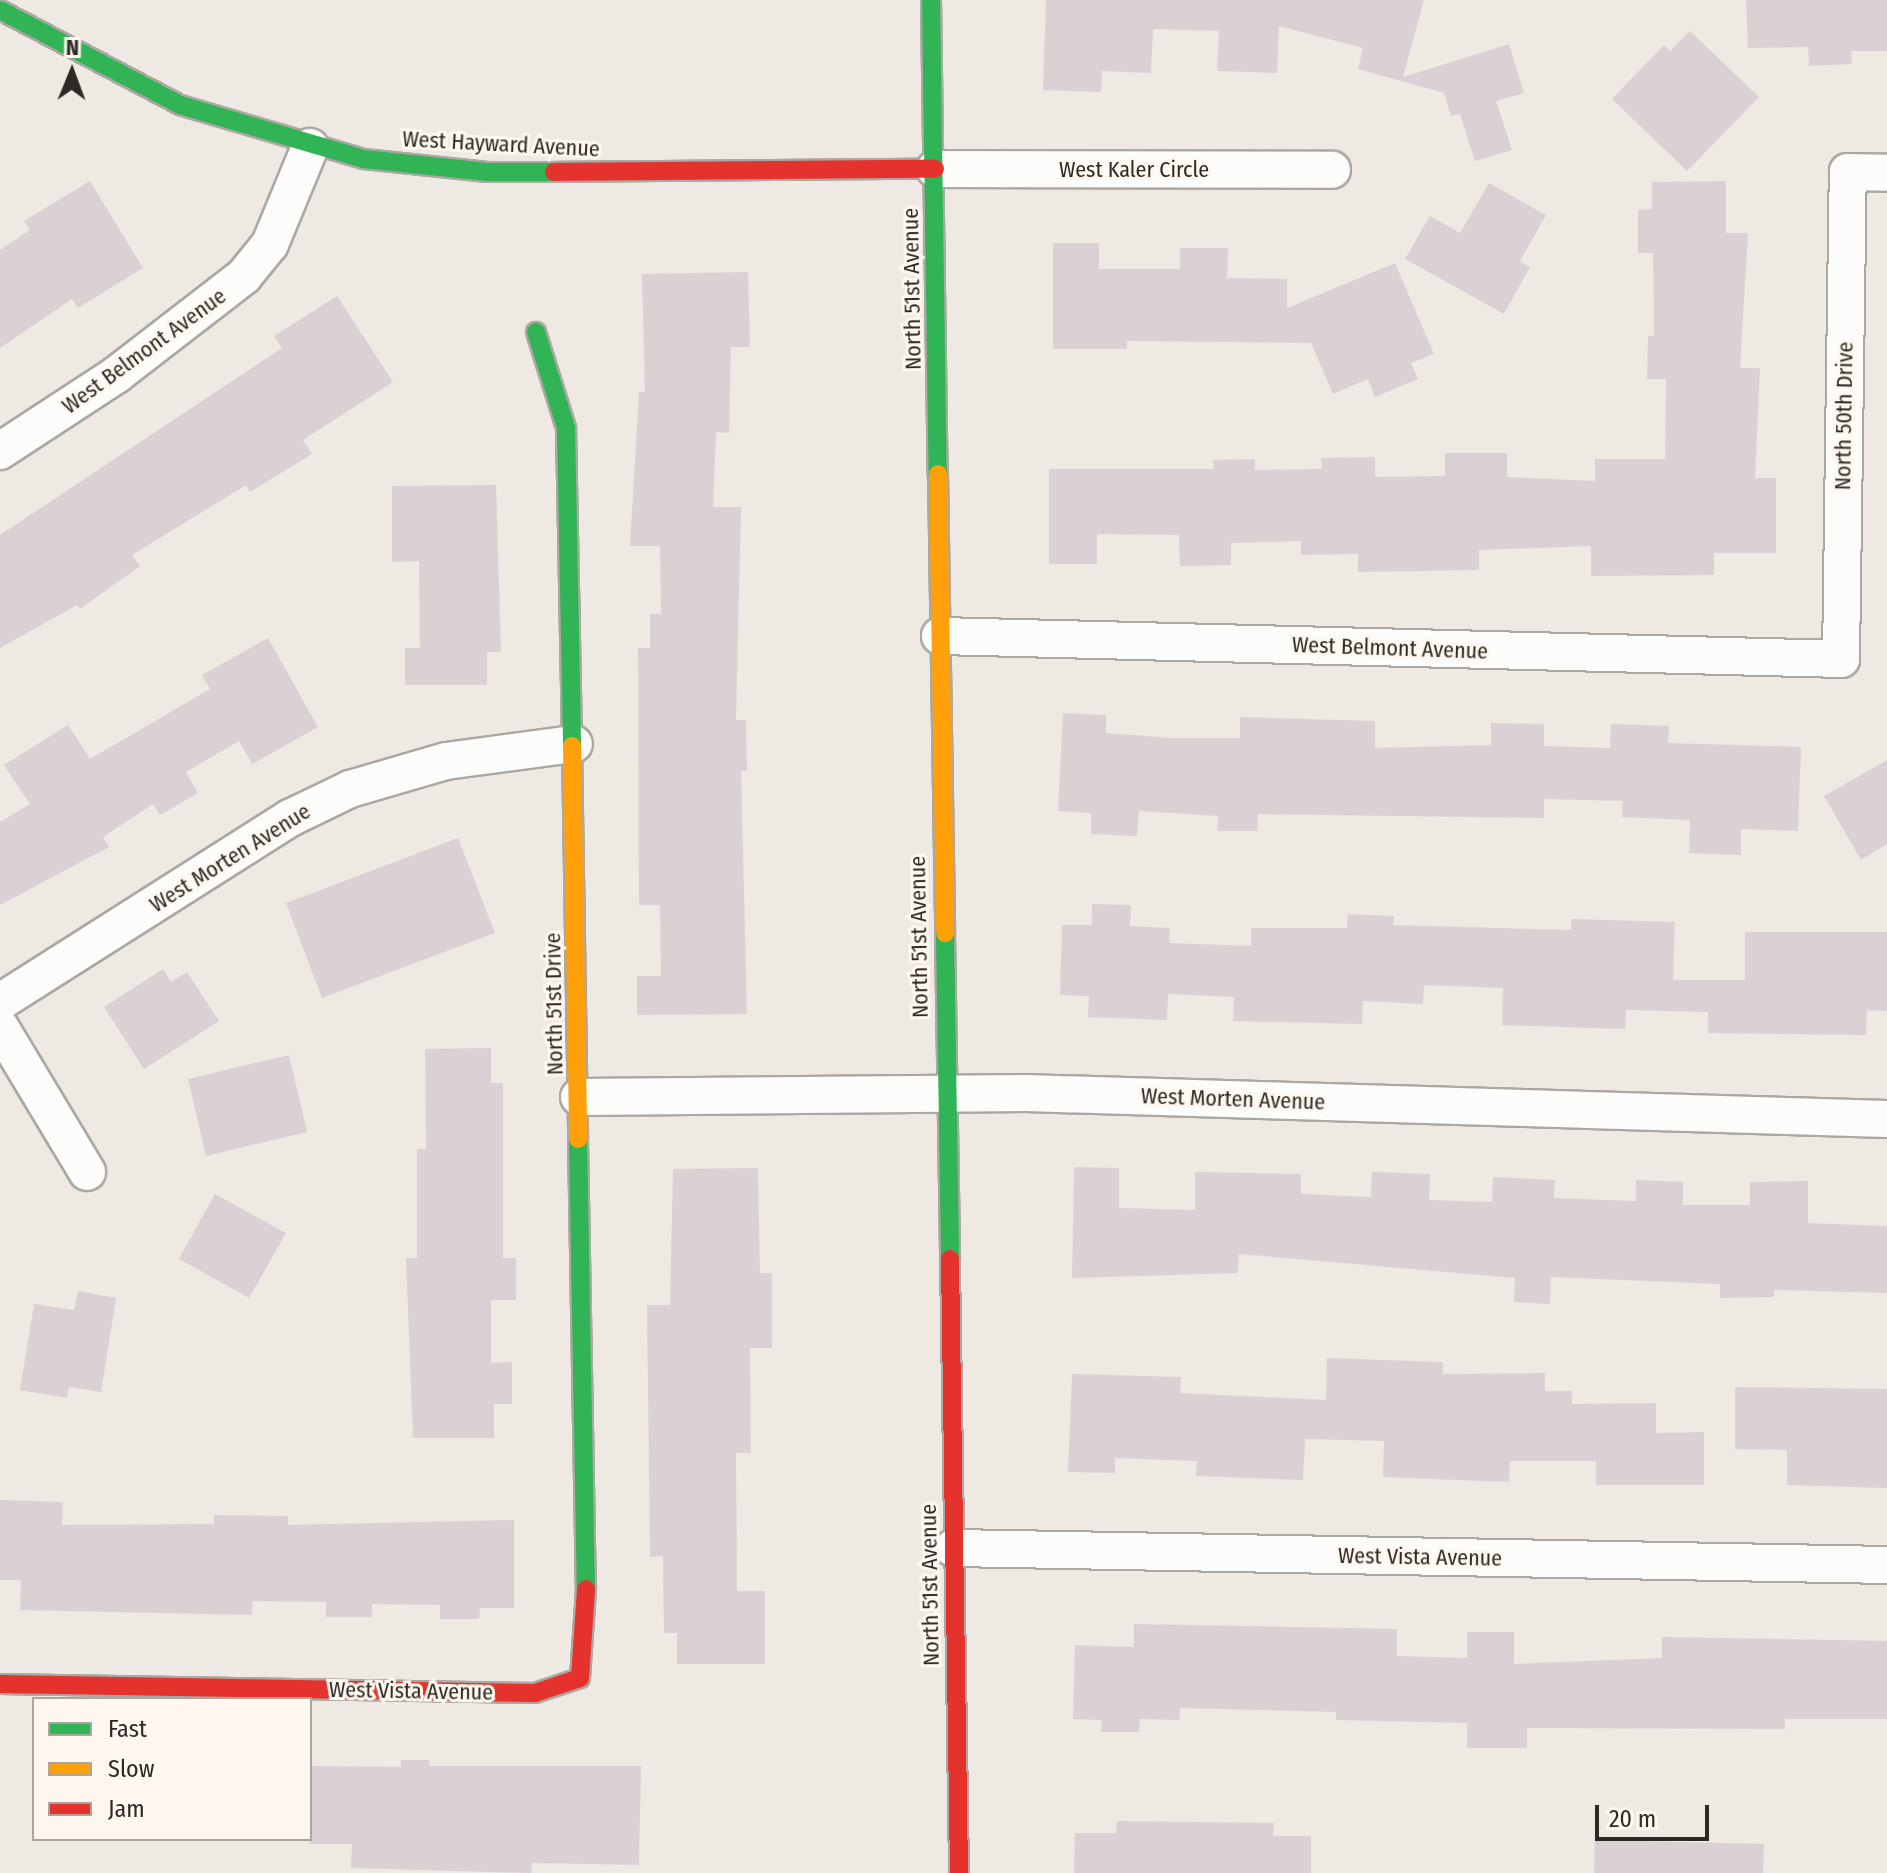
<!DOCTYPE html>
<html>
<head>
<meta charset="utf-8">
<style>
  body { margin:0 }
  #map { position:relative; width:1887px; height:1873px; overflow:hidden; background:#eee9e3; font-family:"Fira Sans Condensed",sans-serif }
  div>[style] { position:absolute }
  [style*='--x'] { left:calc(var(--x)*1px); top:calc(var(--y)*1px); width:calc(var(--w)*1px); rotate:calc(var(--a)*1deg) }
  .building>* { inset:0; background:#d9d1d4 }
  .roads { filter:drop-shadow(2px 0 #aba8a3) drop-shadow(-2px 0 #aba8a3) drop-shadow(0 2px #aba8a3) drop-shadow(0 -2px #aba8a3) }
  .street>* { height:36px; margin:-18px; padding:0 18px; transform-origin:18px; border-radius:18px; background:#fcfcfb }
  .fast>* { height:18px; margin:-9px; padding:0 9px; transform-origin:9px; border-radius:9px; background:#30b455 }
  .slow>* { height:18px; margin:-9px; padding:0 9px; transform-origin:9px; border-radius:9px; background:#ff9f0a }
  .jam>* { height:18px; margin:-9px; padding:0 9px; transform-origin:9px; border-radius:9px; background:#e5322d }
  span { translate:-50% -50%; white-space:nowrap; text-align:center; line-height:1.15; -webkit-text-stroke:6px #fef7ef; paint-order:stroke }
  .street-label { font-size:22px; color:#2d2a26 }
  .legend { position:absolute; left:32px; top:1697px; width:280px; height:144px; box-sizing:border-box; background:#fef7ef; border:2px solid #aaa59f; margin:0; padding:10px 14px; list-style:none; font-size:24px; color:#2d2a26 }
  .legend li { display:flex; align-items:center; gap:16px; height:40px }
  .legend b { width:40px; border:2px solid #aaa59f }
  .north { position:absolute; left:32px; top:32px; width:80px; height:80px; -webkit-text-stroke:6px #fef7ef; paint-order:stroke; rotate:1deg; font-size:22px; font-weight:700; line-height:32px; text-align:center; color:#2d2a26 }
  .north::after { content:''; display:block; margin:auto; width:28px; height:36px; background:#2d2a26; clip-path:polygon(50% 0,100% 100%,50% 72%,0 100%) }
  .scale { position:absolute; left:1595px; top:1805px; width:114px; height:36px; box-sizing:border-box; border:4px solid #2d2a26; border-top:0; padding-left:10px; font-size:24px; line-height:28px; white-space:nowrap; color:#2d2a26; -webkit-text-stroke:6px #fef7ef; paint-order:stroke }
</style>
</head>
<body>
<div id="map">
  <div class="building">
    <i style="clip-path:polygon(1046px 0,1424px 0,1403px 77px,1509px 44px,1524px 93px,1496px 101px,1512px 150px,1475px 161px,1460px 114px,1451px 116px,1444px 93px,1358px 69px,1363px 48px,1279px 26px,1277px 73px,1217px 71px,1219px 31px,1153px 29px,1151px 73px,1102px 71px,1101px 92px,1043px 90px)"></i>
    <i style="clip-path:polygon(1746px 0,1887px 0,1887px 51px,1851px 51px,1852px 64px,1809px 66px,1808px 47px,1748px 48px)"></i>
    <i style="clip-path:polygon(1690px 31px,1759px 97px,1687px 171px,1612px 99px,1664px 45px,1670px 51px)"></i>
    <i style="clip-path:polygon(90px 181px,143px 268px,78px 308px,72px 299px,0 348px,0 250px,30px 230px,24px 221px)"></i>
    <i style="clip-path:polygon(1726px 181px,1726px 233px,1748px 233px,1740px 368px,1760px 368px,1755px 478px,1776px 478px,1776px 553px,1714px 553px,1714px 575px,1591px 576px,1591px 546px,1479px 550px,1479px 570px,1358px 572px,1358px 554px,1301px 555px,1301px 541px,1231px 543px,1231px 565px,1180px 566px,1179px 535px,1097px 534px,1097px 564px,1049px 564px,1049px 469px,1214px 469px,1213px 460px,1255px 459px,1255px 470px,1322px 469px,1321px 458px,1375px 457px,1375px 477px,1445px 476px,1445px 453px,1507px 453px,1507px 477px,1595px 481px,1595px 459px,1665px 459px,1666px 379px,1647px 379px,1648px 336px,1654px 336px,1653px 253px,1638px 253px,1638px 210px,1652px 209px,1652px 182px)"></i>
    <i style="clip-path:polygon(1489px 183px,1546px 215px,1520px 261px,1530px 267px,1504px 314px,1405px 259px,1430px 216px,1460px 233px)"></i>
    <i style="clip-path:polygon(1053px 243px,1099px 243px,1099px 269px,1180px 269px,1180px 248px,1228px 248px,1227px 278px,1287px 279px,1287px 308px,1395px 263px,1434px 354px,1411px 363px,1418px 379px,1375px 397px,1368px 379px,1333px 394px,1311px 343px,1127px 341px,1127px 349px,1053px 349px)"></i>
    <i style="clip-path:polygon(748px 272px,750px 347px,731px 347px,729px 433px,716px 432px,713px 507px,741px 507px,736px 720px,746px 720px,747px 771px,741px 771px,747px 1014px,637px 1015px,637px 976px,661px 976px,660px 905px,639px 905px,638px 648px,650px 648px,650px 614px,661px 614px,660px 546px,630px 546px,639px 392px,645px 392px,642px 274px)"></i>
    <i style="clip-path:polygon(337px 296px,393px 382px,303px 440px,312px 454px,250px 492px,246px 485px,132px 555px,140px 566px,80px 609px,77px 605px,0 648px,0 535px,282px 348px,274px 336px)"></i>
    <i style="clip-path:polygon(496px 485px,501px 652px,487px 652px,487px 685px,405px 685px,405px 648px,420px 648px,419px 561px,392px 562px,392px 486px)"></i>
    <i style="clip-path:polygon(268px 638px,318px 727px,252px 764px,239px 741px,186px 772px,198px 793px,160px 815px,153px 804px,103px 837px,109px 847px,0 905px,0 822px,30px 804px,4px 765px,68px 725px,90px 759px,210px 689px,202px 675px)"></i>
    <i style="clip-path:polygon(1063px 713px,1106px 715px,1106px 733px,1171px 738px,1240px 738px,1240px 717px,1375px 721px,1375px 748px,1491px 745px,1491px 723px,1544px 724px,1544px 746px,1610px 748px,1611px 724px,1669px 726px,1668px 743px,1801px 747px,1798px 831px,1741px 829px,1741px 855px,1689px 853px,1690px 820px,1622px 817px,1623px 801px,1544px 799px,1544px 818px,1258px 814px,1257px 831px,1217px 831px,1218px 816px,1139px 811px,1137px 836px,1091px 834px,1091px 813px,1058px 811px)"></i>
    <i style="clip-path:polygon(1887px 760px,1887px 844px,1861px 860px,1824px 796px)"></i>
    <i style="clip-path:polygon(458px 838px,495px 933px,322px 998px,286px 903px)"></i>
    <i style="clip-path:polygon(1092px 904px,1131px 905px,1130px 926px,1170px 928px,1169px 943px,1251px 946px,1251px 928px,1347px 928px,1348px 914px,1394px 916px,1393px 925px,1571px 930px,1571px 919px,1675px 922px,1673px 980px,1745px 980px,1745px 932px,1887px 932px,1887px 1011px,1867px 1010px,1866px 1035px,1708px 1033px,1708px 1012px,1626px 1010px,1625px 1029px,1502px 1025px,1503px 988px,1424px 985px,1423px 1004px,1363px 1001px,1362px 1024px,1233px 1021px,1234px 997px,1168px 994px,1167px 1020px,1088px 1017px,1089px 996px,1060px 995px,1062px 925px,1092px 925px)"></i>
    <i style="clip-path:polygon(163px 969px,171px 982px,187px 972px,219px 1021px,144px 1069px,104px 1007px)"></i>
    <i style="clip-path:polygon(491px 1048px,491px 1083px,503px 1083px,503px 1258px,516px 1258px,516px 1300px,491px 1300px,491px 1363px,512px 1362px,512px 1404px,494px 1404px,494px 1438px,413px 1438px,406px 1258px,417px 1258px,417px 1149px,426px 1149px,425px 1049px)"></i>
    <i style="clip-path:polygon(289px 1055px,307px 1132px,206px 1156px,188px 1079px)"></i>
    <i style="clip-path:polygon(1074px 1167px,1119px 1168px,1119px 1208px,1195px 1210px,1195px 1172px,1301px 1174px,1301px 1194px,1371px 1197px,1372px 1172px,1430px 1174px,1429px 1200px,1492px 1202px,1493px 1177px,1555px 1180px,1554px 1198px,1636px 1201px,1636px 1180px,1683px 1182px,1683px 1205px,1750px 1205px,1750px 1182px,1808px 1181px,1808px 1223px,1887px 1226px,1887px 1293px,1774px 1290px,1774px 1297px,1720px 1298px,1720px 1284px,1551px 1277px,1550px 1304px,1514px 1302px,1515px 1278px,1239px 1254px,1238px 1273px,1072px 1278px)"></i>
    <i style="clip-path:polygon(758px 1168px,760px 1273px,772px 1273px,772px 1348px,750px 1348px,751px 1453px,736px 1453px,737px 1591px,765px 1591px,765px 1664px,677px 1664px,677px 1633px,664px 1633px,663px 1556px,650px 1557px,647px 1305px,670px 1305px,673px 1169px)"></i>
    <i style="clip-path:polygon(215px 1194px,286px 1233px,249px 1298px,179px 1259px)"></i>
    <i style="clip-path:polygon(78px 1291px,116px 1298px,101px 1392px,69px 1387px,67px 1398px,20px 1390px,34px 1304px,74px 1310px)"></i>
    <i style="clip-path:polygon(1327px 1358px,1443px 1362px,1443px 1374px,1545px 1373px,1545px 1391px,1572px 1391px,1572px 1404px,1656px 1403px,1656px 1433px,1704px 1432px,1704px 1485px,1596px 1485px,1596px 1461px,1510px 1461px,1509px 1482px,1383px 1477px,1384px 1441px,1305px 1439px,1303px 1480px,1196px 1476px,1197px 1461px,1115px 1458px,1115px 1473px,1068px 1472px,1072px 1374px,1181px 1377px,1180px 1393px,1326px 1400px)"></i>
    <i style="clip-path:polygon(1735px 1387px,1887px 1389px,1887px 1488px,1787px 1485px,1787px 1450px,1735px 1449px)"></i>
    <i style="clip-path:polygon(0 1500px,63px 1502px,62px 1525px,214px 1524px,214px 1515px,288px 1516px,288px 1525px,514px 1520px,514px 1608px,480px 1608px,479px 1619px,440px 1619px,440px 1605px,372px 1604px,372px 1617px,326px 1617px,326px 1602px,253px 1601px,252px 1615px,20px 1610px,21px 1580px,0 1580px)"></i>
    <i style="clip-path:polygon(1134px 1624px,1397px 1629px,1397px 1656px,1467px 1658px,1467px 1632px,1514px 1632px,1514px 1664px,1662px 1658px,1662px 1637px,1887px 1641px,1887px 1719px,1785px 1719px,1785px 1729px,1527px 1728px,1527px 1748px,1467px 1748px,1467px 1723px,1336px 1720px,1336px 1712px,1180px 1708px,1179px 1720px,1140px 1719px,1139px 1732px,1101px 1732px,1102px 1720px,1073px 1719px,1075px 1645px,1134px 1647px)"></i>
    <i style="clip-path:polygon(401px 1760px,429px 1760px,429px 1766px,641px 1766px,639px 1865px,532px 1863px,531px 1873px,351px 1868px,352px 1844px,310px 1844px,310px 1766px,401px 1767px)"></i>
    <i style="clip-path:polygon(1117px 1821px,1274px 1823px,1273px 1836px,1311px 1836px,1311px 1873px,1074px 1873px,1075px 1833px,1116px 1833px)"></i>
    <i style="clip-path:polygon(1595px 1840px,1764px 1844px,1763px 1873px,1594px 1873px)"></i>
  </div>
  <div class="roads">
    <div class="street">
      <i style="--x:935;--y:169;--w:397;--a:0.1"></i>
      <i style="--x:0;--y:451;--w:139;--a:-33.2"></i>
      <i style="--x:116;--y:375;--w:162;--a:-37.7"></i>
      <i style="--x:244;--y:276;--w:41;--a:-50.9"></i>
      <i style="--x:270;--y:244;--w:105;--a:-67.6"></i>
      <i style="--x:940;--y:636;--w:901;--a:1.46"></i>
      <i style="--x:1841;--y:659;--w:487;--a:-89.2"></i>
      <i style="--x:1848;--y:172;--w:39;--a:1"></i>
      <i style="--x:0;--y:1002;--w:343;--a:-32.4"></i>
      <i style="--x:290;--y:818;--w:67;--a:-25.8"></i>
      <i style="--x:350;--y:789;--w:100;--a:-16.3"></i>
      <i style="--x:446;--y:761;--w:129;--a:-7.6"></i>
      <i style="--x:0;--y:1027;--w:169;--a:59"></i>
      <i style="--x:579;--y:1097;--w:447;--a:-0.5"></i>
      <i style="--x:1026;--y:1093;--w:861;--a:1.73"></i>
      <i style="--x:953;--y:1548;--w:934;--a:1.04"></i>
    </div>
    <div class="fast">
      <i style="--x:931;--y:0;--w:474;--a:89.2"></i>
      <i style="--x:0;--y:10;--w:204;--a:27.8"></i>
      <i style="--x:180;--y:105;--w:192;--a:16.4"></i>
      <i style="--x:364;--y:159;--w:124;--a:6"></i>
      <i style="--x:487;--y:172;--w:67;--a:0"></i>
      <i style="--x:536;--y:332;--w:101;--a:72.6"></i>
      <i style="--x:566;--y:428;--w:318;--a:88.9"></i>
      <i style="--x:945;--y:933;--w:326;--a:89.1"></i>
      <i style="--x:578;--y:1139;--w:450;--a:89"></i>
    </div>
    <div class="slow">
      <i style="--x:938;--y:474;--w:459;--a:89.1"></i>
      <i style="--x:572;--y:746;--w:393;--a:89.1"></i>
    </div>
    <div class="jam">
      <i style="--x:554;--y:172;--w:381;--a:-0.5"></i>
      <i style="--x:950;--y:1259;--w:614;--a:89.16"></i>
      <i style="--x:0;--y:1684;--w:535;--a:0.96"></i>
      <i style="--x:535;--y:1693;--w:47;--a:-18.4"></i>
      <i style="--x:580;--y:1678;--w:89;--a:-86.1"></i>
    </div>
  </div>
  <div class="street-label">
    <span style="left:501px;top:144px;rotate:3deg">West Hayward Avenue</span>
    <span style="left:1134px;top:170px">West Kaler Circle</span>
    <span style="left:912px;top:289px;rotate:-91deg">North 51st Avenue</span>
    <span style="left:144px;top:351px;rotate:-36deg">West Belmont Avenue</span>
    <span style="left:1844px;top:416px;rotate:-89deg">North 50th Drive</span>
    <span style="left:1390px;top:648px;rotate:2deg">West Belmont Avenue</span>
    <span style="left:230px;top:858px;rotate:-32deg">West Morten Avenue</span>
    <span style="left:919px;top:937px;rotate:-91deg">North 51st Avenue</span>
    <span style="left:554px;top:1004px;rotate:-91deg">North 51st Drive</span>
    <span style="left:1233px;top:1099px;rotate:2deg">West Morten Avenue</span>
    <span style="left:1420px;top:1557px;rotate:1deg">West Vista Avenue</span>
    <span style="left:930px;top:1585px;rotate:-91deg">North 51st Avenue</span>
    <span style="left:411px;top:1691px;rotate:1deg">West Vista Avenue</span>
  </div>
  <ul class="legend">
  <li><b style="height:10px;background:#30b455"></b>Fast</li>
  <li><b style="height:10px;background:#ff9f0a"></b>Slow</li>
  <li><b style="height:10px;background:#e5322d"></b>Jam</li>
  </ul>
  <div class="north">N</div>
  <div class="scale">20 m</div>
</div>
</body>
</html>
